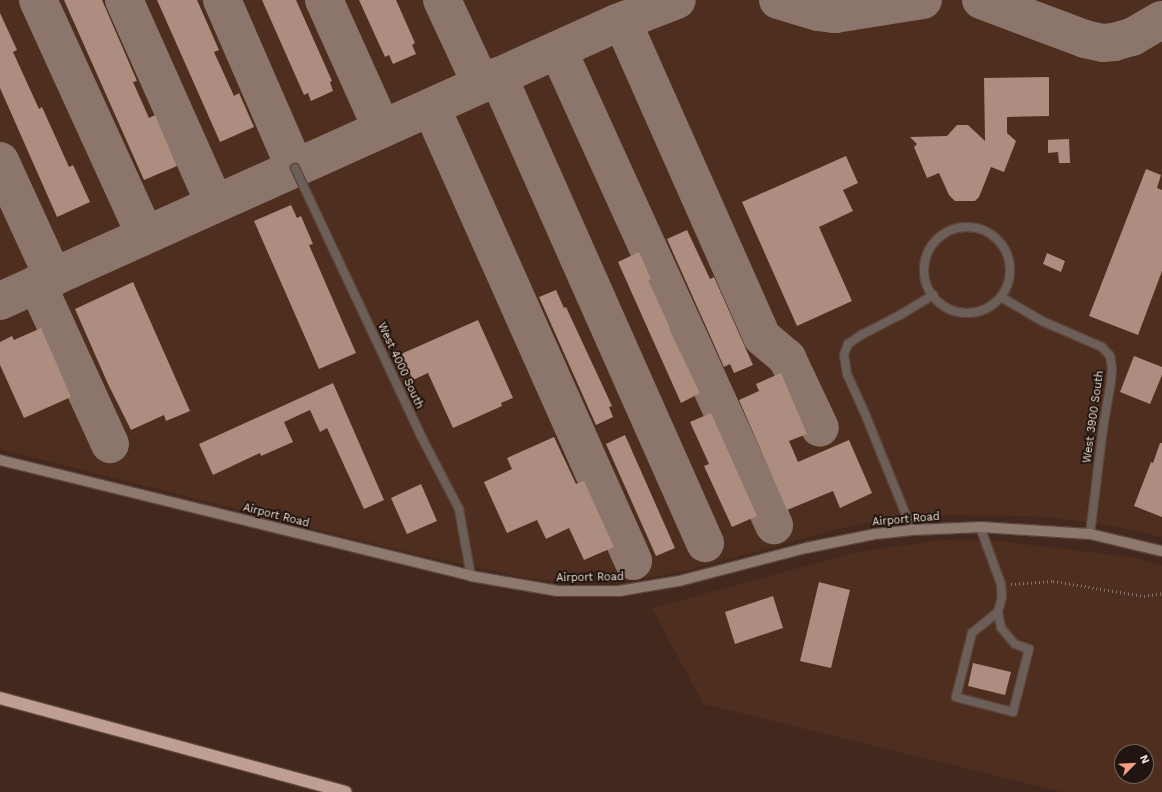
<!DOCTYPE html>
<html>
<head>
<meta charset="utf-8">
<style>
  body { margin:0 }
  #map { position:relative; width:1162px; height:792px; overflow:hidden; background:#42281d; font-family:"Work Sans",sans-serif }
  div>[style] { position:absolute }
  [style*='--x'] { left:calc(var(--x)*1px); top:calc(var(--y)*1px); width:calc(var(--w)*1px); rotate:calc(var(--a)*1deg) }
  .built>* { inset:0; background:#4e2e1f }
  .taxiway>* { height:38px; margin:-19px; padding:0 19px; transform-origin:19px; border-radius:19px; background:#8c766c }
  .building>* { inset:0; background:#ac8d7f }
  .path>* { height:2.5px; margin-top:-1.25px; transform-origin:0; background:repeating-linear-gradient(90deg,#8b756b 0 1px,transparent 0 4px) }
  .roads { filter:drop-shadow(1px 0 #5e453b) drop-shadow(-1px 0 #5e453b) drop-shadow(0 1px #5e453b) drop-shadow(0 -1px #5e453b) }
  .lane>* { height:8px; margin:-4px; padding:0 4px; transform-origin:4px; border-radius:4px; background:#6c5f59 }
  .lane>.ring { margin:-4px; padding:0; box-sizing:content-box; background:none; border:8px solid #6c5f59; border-radius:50% }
  .secondary>* { height:10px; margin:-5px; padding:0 5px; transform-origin:5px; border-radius:5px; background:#8e7970 }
  .highway>* { height:12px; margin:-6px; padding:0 6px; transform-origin:6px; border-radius:6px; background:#bf9f91 }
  span { translate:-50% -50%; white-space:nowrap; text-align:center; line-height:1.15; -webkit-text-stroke:4px #20150f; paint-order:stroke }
  .street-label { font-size:11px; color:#f1e0d8 }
  .north { position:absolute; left:1114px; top:744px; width:40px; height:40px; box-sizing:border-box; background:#20150f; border:1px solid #74665f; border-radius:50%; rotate:66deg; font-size:11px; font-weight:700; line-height:16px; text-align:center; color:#f1e0d8 }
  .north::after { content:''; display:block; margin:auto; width:14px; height:18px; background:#f39f84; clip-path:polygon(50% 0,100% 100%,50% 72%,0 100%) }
</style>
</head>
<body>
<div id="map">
  <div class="built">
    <i style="clip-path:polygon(0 0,1162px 0,1162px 537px,1128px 529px,1064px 519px,1024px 516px,948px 515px,877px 521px,839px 529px,689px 570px,656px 577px,608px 582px,550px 581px,525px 578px,394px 549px,0 449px)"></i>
    <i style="clip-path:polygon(evenodd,941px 540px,1001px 541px,1137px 558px,1162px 566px,1162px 792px,1062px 792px,703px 704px,652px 608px,857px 552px,941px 540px,1122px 752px,1146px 752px,1146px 776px,1122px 776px,1122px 752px)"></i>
  </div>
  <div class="taxiway">
    <i style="--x:38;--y:0;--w:258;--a:65.5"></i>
    <i style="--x:124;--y:0;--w:223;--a:66"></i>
    <i style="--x:222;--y:0;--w:183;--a:66.5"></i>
    <i style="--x:324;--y:0;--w:141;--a:65.8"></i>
    <i style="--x:442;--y:0;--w:93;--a:65.1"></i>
    <i style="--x:778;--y:0;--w:42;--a:16.7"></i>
    <i style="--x:818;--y:12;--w:17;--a:7"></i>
    <i style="--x:835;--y:14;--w:89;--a:-9"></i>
    <i style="--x:981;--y:0;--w:111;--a:20.6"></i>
    <i style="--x:1085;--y:39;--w:18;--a:13"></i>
    <i style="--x:1103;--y:43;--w:11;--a:-5"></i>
    <i style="--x:1114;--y:42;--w:19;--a:-16"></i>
    <i style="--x:1132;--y:37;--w:34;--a:-30"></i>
    <i style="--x:623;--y:23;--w:343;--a:66.1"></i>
    <i style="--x:762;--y:337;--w:33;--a:40"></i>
    <i style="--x:787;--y:358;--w:77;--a:64.8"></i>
    <i style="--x:558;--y:50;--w:522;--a:65.55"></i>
    <i style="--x:498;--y:76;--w:511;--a:66.09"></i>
    <i style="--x:431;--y:107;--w:497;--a:66"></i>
    <i style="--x:0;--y:161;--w:128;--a:65.4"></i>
    <i style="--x:37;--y:284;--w:176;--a:65.5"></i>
    <i style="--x:0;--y:301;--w:677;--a:-24.25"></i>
    <i style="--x:617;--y:23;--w:64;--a:-21"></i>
  </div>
  <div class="building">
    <i style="clip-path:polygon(64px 0,102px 0,137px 81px,133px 82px,149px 118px,155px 115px,177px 166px,144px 180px)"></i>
    <i style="clip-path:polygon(157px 0,197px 0,219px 50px,214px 52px,234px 96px,239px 93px,254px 127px,220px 142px)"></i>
    <i style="clip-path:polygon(262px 0,296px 0,332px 81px,330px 82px,333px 91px,311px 101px,308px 93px,304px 95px)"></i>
    <i style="clip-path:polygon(359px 0,396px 0,415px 43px,412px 45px,416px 54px,393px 64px,389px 55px,385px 57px)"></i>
    <i style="clip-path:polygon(0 13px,17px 50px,13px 52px,39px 109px,42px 107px,69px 167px,73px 165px,90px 202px,57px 217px,0 88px)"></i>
    <i style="clip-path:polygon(1049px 77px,1049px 116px,1007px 117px,1007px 133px,1016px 141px,1004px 172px,991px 167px,979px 197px,975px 201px,955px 201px,949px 195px,939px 173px,927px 178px,914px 147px,917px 144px,910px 137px,947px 136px,957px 125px,968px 125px,985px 141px,984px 78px)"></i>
    <i style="clip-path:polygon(1069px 139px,1070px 163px,1059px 163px,1058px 152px,1048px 153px,1048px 140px)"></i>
    <i style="clip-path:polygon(846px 156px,858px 183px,843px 190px,853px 211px,819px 227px,852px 301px,797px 326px,742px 202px)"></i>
    <i style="clip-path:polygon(1146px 169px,1161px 175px,1157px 188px,1162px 190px,1162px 271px,1138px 335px,1089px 316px)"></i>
    <i style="clip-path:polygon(291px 205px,297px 218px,301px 216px,313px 244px,309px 245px,356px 353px,319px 369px,254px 221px)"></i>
    <i style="clip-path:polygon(687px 230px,710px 279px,714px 277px,753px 365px,734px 373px,730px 364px,724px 367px,667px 239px)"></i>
    <i style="clip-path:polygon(639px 252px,651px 279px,648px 280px,670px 328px,669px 329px,700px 393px,681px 403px,618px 262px)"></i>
    <i style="clip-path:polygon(1047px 253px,1065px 261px,1061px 272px,1043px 264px)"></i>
    <i style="clip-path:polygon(133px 282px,190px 411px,166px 421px,164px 415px,131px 430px,108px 384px,75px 309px)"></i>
    <i style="clip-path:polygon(556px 290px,564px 308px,566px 307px,612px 406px,609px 407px,613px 417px,596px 425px,539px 297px)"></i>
    <i style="clip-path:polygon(478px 320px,513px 398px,501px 403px,502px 406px,453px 428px,428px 373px,413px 380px,401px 354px)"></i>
    <i style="clip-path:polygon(41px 328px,71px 397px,24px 418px,0 365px,0 342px,12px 336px,14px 340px)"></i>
    <i style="clip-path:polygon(1134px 356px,1162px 367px,1162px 375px,1150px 404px,1120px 392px)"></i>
    <i style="clip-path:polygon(781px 373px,807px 434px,789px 441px,798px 462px,849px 440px,872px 493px,840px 508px,833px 491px,787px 510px,739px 400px,759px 391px,756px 384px)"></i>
    <i style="clip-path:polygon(333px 383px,384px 500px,364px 509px,327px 428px,320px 432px,310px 410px,284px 422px,293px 442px,261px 456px,260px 453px,213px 475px,199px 444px)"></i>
    <i style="clip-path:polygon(711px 413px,757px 516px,732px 527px,704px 466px,709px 464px,690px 422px)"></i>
    <i style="clip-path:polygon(625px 435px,675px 548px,656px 556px,606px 444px)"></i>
    <i style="clip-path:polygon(554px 437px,576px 484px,584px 481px,614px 547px,584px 560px,569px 528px,546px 539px,537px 520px,507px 533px,484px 482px,512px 469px,507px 458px)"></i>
    <i style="clip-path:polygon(1160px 443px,1162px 443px,1162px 517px,1134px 506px,1151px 462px,1153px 463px)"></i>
    <i style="clip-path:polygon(421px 484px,437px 521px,407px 534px,391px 498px)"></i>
    <i style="clip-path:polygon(819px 582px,850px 590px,831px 668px,800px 661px)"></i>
    <i style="clip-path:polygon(773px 596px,783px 628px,735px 644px,725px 612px)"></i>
    <i style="clip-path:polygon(973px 663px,1011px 672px,1005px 695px,968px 686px)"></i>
  </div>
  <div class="path">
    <i style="--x:1011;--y:584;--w:42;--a:-4.1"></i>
    <i style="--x:1053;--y:581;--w:92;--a:9.4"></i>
    <i style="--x:1144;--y:596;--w:18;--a:-9"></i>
  </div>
  <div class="roads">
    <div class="lane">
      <i style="--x:295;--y:168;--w:296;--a:64.8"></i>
      <i style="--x:421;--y:436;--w:82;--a:62.5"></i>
      <i style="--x:459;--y:509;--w:68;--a:79.8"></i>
      <i class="ring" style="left:924px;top:227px;width:78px;height:78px"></i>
      <i style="--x:1001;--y:297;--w:48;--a:30.3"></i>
      <i style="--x:1042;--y:321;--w:65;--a:23.4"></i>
      <i style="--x:1102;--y:347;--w:12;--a:48"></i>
      <i style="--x:1110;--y:356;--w:13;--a:81"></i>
      <i style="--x:1112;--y:369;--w:12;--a:95"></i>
      <i style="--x:1111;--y:381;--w:48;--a:99.7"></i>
      <i style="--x:1103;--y:428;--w:107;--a:97"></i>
      <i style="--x:980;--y:527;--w:61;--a:69.8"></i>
      <i style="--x:1001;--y:584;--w:13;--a:86"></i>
      <i style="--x:1002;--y:597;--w:16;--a:105"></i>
      <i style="--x:998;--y:612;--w:16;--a:79"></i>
      <i style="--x:1001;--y:628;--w:21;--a:49"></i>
      <i style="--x:1015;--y:644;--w:15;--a:20"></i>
      <i style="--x:1029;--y:649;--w:65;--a:104.3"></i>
      <i style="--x:1013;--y:712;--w:59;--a:-165.3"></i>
      <i style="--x:956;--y:697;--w:66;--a:-76"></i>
      <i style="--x:972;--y:633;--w:33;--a:-39"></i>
      <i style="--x:912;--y:530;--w:123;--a:-112"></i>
      <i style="--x:866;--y:416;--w:46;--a:-114.3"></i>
      <i style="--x:847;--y:374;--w:19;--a:-99"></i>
      <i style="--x:844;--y:355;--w:12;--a:-70"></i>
      <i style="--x:848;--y:344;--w:18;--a:-34"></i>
      <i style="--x:863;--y:334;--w:42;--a:-27.2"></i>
      <i style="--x:900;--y:315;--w:39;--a:-31"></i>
    </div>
    <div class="secondary">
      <i style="--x:0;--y:460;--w:485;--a:13.8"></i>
      <i style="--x:471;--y:576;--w:88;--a:9.8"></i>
      <i style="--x:558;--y:591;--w:61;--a:0"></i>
      <i style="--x:619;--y:591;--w:61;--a:-9.5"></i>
      <i style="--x:679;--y:581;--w:131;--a:-14.6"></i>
      <i style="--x:806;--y:548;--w:70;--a:-11.5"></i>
      <i style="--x:875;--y:534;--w:37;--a:-6"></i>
      <i style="--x:912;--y:530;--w:68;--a:-2.5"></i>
      <i style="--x:980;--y:527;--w:110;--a:3.6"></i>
      <i style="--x:1090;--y:534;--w:74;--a:13.3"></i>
    </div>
    <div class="highway">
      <i style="--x:0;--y:698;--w:358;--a:15.2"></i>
    </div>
  </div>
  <div class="street-label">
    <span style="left:400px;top:366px;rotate:65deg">West 4000 South</span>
    <span style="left:1094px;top:417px;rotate:-82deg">West 3900 South</span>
    <span style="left:276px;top:516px;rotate:14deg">Airport Road</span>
    <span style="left:906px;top:520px;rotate:-5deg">Airport Road</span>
    <span style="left:590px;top:578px;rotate:-1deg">Airport Road</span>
  </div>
  <div class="north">N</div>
</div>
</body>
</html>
